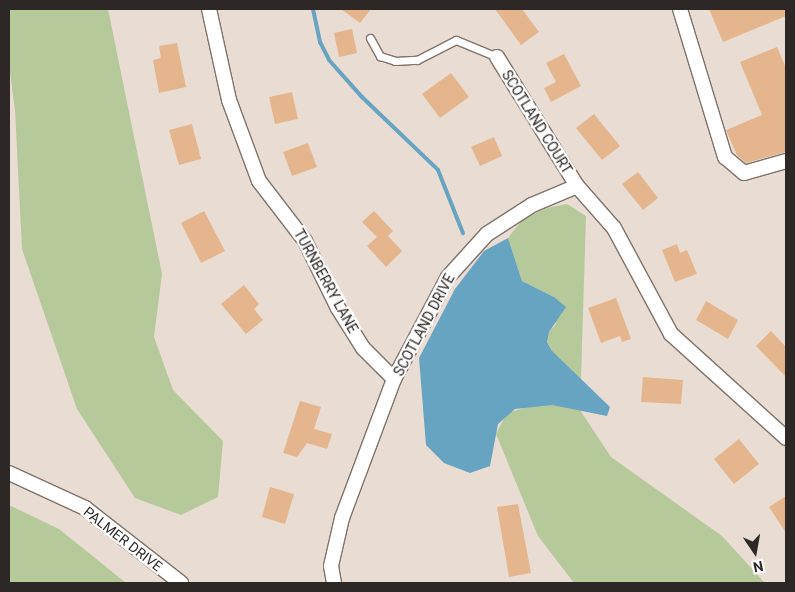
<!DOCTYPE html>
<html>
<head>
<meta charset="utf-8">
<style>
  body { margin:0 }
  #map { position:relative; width:795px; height:592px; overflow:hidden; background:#e9dcd2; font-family:Roboto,sans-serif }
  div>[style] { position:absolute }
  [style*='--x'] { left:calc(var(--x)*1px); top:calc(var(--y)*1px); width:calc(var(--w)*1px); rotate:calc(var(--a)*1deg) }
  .green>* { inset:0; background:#b6c99a }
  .water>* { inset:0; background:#67a4c2 }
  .stream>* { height:4px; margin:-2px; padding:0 2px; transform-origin:2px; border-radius:2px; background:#67a4c2 }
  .building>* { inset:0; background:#e5b68e }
  .roads { filter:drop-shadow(1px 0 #7f736a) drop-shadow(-1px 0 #7f736a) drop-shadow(0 1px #7f736a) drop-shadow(0 -1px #7f736a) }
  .lane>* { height:7px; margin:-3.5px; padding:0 3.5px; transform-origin:3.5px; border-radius:3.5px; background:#fff }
  .street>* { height:14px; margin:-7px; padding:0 7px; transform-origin:7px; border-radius:7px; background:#fff }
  span { translate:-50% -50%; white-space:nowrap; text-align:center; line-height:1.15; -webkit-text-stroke:4.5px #fff; paint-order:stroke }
  .street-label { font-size:14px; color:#2d2825 }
  .frame { position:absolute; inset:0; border:10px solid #2d2825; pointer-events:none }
  .north { position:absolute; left:730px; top:527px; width:50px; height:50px; -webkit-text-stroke:4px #fff; paint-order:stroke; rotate:168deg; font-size:14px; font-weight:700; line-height:20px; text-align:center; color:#2d2825 }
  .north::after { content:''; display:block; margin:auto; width:18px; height:22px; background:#2d2825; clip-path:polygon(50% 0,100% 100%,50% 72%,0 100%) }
</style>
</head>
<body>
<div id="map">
  <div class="green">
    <i style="clip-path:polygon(9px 9px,108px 9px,162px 274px,154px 337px,173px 390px,223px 441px,218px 497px,181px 515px,135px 498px,77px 409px,22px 249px,15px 110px,9px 65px)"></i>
    <i style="clip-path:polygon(567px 204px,586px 216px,580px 410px,611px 457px,722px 536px,765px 583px,574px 583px,538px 536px,496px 434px,507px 413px,534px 405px,552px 405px,552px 351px,547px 341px,549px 332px,556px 324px,554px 297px,522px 281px,508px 238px,522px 220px,547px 208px)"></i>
    <i style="clip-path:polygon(9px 505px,59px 529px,126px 583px,9px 583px)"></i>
  </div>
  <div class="water">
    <i style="clip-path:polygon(508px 238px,522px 281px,554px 297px,566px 307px,549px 332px,547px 342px,552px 351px,610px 407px,607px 416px,552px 405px,515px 409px,498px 424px,490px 466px,470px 473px,444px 463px,426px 445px,419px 358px,455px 289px,484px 251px)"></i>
  </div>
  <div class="stream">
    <i style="--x:313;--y:9;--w:34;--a:78"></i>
    <i style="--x:320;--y:42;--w:20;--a:63"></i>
    <i style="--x:329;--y:60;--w:50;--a:48.3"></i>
    <i style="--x:362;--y:97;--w:105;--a:43.8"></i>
    <i style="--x:438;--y:170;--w:68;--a:68.4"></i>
  </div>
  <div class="building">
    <i style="clip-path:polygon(341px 9px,371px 9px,360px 23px)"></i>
    <i style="clip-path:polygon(495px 9px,522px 9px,539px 32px,521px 45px)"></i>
    <i style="clip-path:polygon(709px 9px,786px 9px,786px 16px,723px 42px)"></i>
    <i style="clip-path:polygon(352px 29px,357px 53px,339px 57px,334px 33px)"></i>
    <i style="clip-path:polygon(177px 43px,186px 87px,159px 93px,153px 60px,161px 58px,159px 46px)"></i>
    <i style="clip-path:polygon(777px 47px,786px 68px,786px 152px,746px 163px,737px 155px,726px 130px,762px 115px,740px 62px)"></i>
    <i style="clip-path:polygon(564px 54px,581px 86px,551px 102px,544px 88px,556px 82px,546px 63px)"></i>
    <i style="clip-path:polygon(451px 73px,469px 97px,440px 118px,422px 94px)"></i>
    <i style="clip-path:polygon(292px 92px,298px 119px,275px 124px,269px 97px)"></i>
    <i style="clip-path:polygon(594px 114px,620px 146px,602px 160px,576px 128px)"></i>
    <i style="clip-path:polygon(192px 124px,201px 159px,179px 165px,169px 130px)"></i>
    <i style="clip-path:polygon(494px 137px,502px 156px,480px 166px,471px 147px)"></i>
    <i style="clip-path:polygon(308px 143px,317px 167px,292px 176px,283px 152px)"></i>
    <i style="clip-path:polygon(638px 172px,658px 198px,643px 210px,622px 184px)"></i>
    <i style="clip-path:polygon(204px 211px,225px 251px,201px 263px,181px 223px)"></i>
    <i style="clip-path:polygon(374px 211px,393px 231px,388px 236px,402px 251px,386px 267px,367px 246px,377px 237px,362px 222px)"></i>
    <i style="clip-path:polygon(677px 244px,680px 253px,687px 250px,697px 274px,675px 282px,662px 250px)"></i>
    <i style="clip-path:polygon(244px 285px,259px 304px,254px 309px,263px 320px,246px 334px,221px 304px)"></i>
    <i style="clip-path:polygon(616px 298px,631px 339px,622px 342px,620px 336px,601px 343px,588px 308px)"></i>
    <i style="clip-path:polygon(706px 301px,738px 320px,728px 339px,696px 320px)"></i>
    <i style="clip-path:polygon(771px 331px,786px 347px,786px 377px,756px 346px)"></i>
    <i style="clip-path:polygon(643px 377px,683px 380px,681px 404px,641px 402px)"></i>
    <i style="clip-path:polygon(300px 401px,321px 407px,314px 429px,332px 434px,327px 449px,307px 443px,297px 457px,283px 453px)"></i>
    <i style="clip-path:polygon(739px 439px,759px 464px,734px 484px,714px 459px)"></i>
    <i style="clip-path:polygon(270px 487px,294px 494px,285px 524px,262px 517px)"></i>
    <i style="clip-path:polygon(786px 496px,786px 533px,769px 507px)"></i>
    <i style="clip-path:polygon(518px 504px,531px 573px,509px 577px,497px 507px)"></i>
  </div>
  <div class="roads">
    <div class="lane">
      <i style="--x:370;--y:38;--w:21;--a:61"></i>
      <i style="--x:380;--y:56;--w:16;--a:18"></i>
      <i style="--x:395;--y:61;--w:22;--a:-3"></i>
      <i style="--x:417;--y:60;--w:44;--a:-27.1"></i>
      <i style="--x:456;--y:40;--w:44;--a:22.5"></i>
    </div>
    <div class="street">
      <i style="--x:209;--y:9;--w:93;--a:77.6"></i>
      <i style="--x:229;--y:100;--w:86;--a:69.7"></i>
      <i style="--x:259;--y:181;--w:76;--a:52.5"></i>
      <i style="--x:305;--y:241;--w:75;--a:63.8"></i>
      <i style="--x:338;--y:308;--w:47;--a:58"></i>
      <i style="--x:363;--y:348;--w:44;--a:45"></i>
      <i style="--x:680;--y:9;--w:155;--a:73.1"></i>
      <i style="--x:725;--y:157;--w:25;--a:40"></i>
      <i style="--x:744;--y:173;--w:44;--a:-15.9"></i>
      <i style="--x:497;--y:57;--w:152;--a:58.2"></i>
      <i style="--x:577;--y:186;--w:56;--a:48.6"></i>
      <i style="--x:614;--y:228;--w:120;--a:61.7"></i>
      <i style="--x:671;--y:334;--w:155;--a:42.1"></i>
      <i style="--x:9;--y:473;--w:84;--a:24.7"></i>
      <i style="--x:85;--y:508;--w:122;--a:38"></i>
      <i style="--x:334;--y:583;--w:17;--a:-100"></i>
      <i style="--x:331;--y:566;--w:49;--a:-77.1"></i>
      <i style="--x:342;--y:518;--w:148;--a:-69.5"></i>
      <i style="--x:394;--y:379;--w:115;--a:-62.1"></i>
      <i style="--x:448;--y:277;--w:58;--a:-47.8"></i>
      <i style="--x:487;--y:234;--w:54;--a:-32.8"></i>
      <i style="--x:532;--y:205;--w:49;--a:-22.9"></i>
    </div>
  </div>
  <div class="street-label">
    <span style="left:537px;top:122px;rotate:58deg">SCOTLAND COURT</span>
    <span style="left:326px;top:281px;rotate:61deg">TURNBERRY LANE</span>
    <span style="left:424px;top:325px;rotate:-62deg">SCOTLAND DRIVE</span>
    <span style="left:123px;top:539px;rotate:38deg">PALMER DRIVE</span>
  </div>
  <div class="frame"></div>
  <div class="north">N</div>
</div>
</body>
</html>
